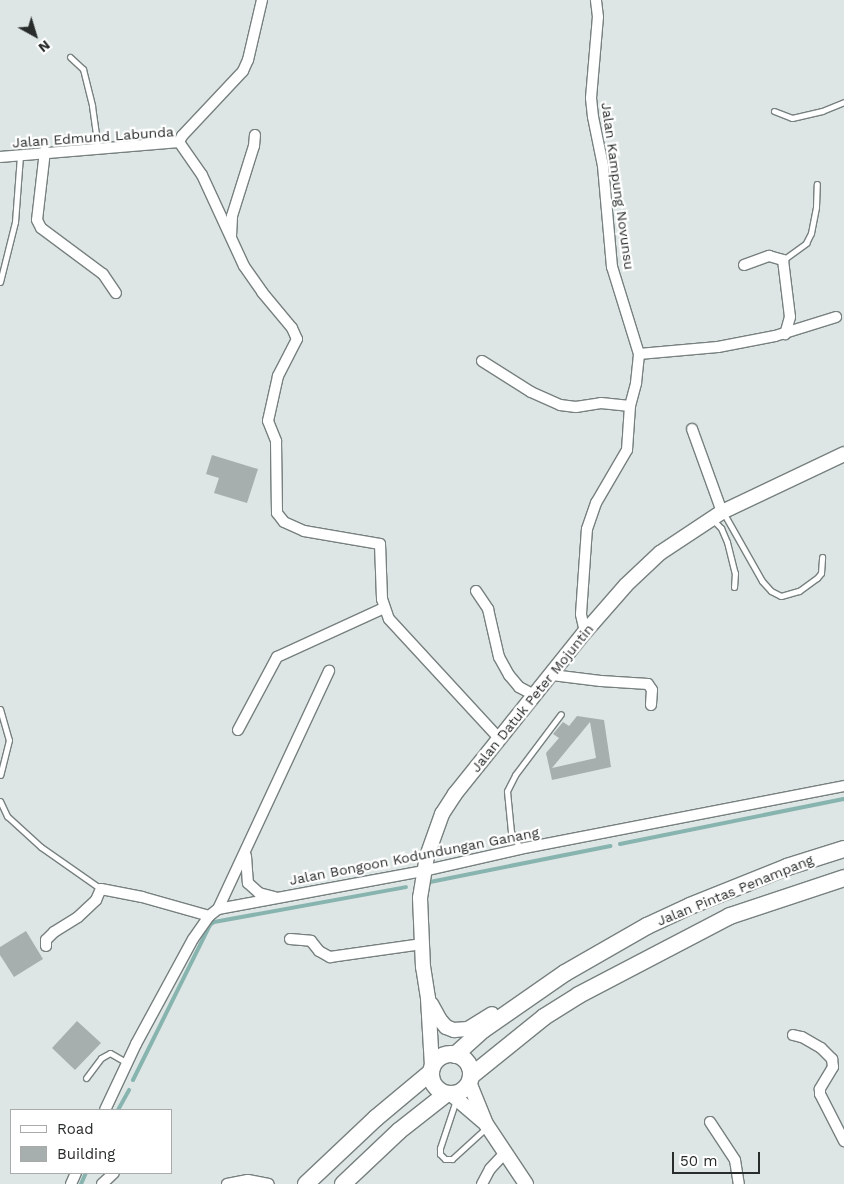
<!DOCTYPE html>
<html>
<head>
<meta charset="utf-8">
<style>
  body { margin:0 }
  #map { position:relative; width:844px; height:1184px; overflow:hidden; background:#dde6e5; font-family:"Work Sans",sans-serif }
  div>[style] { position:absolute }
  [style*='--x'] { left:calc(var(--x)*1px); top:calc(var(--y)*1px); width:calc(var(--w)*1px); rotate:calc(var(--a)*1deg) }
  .stream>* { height:4px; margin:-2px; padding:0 2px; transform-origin:2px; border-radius:2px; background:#88b4af }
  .building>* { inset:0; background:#a6afad }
  .roads { filter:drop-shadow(1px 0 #77807f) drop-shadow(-1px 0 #77807f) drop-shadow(0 1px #77807f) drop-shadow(0 -1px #77807f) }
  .service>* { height:5px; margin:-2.5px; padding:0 2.5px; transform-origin:2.5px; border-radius:2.5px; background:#fff }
  .minor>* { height:10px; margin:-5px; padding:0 5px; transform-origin:5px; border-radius:5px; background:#fff }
  .secondary>* { height:14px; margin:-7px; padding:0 7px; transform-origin:7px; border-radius:7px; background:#fff }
  .primary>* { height:16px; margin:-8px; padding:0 8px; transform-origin:8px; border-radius:8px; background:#fff }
  .primary>.ring { margin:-8px; padding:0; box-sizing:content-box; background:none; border:16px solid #fff; border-radius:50% }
  span { translate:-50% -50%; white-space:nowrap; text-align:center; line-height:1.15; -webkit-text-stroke:4.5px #fff; paint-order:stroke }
  .street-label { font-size:14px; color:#282c2b }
  .legend { position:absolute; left:10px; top:1109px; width:162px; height:65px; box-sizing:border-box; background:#fff; border:1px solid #a9abaa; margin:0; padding:6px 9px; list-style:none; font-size:15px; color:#282c2b }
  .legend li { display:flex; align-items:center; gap:10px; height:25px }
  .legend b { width:25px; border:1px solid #a9abaa }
  .north { position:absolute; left:10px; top:10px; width:50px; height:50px; -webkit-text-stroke:4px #fff; paint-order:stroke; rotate:141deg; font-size:14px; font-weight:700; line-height:20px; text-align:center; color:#282c2b }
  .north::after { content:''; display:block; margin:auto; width:18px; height:22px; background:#282c2b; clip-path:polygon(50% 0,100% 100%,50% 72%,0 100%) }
  .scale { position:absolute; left:672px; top:1152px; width:88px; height:22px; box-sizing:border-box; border:2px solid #282c2b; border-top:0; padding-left:6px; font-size:15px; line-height:18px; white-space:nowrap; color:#282c2b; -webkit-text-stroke:4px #fff; paint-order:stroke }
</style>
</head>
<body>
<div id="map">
  <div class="stream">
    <i style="--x:620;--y:844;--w:228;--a:-11.4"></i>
    <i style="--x:430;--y:882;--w:184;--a:-11.3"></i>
    <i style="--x:133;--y:1080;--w:173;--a:-63.6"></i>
    <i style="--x:210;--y:925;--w:5;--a:-37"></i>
    <i style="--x:214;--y:922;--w:195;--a:-10.3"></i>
    <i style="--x:118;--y:1110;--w:23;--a:-61"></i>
    <i style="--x:81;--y:1184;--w:12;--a:-66"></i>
  </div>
  <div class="building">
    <i style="clip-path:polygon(212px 455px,258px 469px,247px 503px,214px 493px,219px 478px,206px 474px)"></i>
    <i style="clip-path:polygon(evenodd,577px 716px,604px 720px,611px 767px,552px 780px,546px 753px,559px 738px,553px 734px,563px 722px,569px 726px,577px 716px,590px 722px,596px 758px,552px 768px,590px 722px)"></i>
    <i style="clip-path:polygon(26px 931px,43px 959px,14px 977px,0 955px,0 947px)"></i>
    <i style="clip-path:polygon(77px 1021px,101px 1043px,75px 1070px,52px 1048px)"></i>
  </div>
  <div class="roads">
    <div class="service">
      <i style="--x:70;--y:57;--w:18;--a:43"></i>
      <i style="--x:83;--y:69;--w:38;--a:76"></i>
      <i style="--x:92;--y:106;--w:42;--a:81.9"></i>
      <i style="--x:774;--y:111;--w:19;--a:21"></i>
      <i style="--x:792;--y:118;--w:31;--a:-13"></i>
      <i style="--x:822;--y:111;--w:24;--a:-22"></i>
      <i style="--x:783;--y:260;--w:29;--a:-36"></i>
      <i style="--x:806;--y:243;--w:11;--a:-63"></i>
      <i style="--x:811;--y:233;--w:26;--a:-79"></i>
      <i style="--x:816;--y:207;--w:23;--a:-88"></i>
      <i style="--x:0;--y:282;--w:62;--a:-76"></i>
      <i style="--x:15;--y:222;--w:67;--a:-85.7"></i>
      <i style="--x:723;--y:512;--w:79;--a:60.5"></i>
      <i style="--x:762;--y:581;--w:13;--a:48"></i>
      <i style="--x:771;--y:591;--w:11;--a:27"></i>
      <i style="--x:781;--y:596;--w:19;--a:-16"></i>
      <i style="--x:799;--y:591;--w:22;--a:-36"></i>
      <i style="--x:817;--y:578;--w:6;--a:-51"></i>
      <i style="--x:821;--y:573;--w:16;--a:-86"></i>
      <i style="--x:712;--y:519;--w:13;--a:45"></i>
      <i style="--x:721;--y:528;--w:15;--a:67"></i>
      <i style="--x:727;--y:542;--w:32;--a:76"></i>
      <i style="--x:735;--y:573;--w:14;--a:94"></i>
      <i style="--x:0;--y:709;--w:32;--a:74"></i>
      <i style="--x:9;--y:740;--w:36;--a:104"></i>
      <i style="--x:0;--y:801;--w:17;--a:65"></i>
      <i style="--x:7;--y:816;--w:46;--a:42.4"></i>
      <i style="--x:41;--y:847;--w:73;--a:35"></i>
      <i style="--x:520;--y:848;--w:18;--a:-119"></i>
      <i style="--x:511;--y:832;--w:41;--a:-95.6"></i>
      <i style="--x:507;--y:791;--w:18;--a:-63"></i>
      <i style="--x:515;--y:775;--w:76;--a:-53"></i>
      <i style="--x:86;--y:1078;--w:25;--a:-53"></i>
      <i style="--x:101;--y:1058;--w:10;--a:-29"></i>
      <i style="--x:110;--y:1053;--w:20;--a:30"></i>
      <i style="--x:456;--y:1100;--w:51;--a:108.4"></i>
      <i style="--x:440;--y:1148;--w:6;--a:90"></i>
      <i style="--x:440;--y:1154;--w:7;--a:45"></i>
      <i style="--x:445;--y:1159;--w:7;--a:0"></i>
      <i style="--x:452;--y:1159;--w:46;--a:-42.4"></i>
    </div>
    <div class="minor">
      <i style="--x:179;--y:142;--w:40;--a:55.1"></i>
      <i style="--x:202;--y:175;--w:100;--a:65.2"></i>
      <i style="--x:244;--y:266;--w:32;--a:55"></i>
      <i style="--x:262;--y:292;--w:47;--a:50.2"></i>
      <i style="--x:292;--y:328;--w:12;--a:66"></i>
      <i style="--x:297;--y:339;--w:42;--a:117.2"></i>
      <i style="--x:278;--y:376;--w:46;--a:102.5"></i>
      <i style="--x:268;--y:421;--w:22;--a:68"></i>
      <i style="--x:276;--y:441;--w:72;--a:89.2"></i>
      <i style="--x:277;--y:513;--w:11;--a:52"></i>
      <i style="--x:284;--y:522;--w:22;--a:24"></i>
      <i style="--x:304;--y:531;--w:77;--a:9.7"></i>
      <i style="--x:380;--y:544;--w:55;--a:87.9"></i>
      <i style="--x:382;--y:599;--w:21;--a:71"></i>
      <i style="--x:389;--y:619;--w:162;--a:47.3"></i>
      <i style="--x:179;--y:142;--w:7;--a:-63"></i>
      <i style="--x:182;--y:136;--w:89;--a:-46.8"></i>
      <i style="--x:243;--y:71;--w:12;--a:-66"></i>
      <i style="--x:248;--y:60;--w:62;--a:-76.9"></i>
      <i style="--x:45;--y:151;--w:69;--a:96.6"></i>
      <i style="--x:37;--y:220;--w:9;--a:63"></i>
      <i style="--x:41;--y:228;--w:77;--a:36.6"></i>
      <i style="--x:103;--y:274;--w:23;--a:56"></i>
      <i style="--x:0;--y:157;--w:180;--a:-4.8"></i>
      <i style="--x:231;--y:236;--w:20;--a:-87"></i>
      <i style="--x:232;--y:216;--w:73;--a:-72.6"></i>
      <i style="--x:254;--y:146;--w:11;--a:-85"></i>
      <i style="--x:744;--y:265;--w:27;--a:-20"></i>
      <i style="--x:769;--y:256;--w:15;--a:16"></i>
      <i style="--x:783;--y:260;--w:57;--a:83"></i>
      <i style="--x:790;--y:317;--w:18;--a:106"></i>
      <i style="--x:639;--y:354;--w:79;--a:-5.1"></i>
      <i style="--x:718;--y:347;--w:58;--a:-10.9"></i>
      <i style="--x:775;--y:336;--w:64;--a:-17.3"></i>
      <i style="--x:482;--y:361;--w:58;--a:32.3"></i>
      <i style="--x:531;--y:392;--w:32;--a:24"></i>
      <i style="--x:560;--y:405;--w:16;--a:7"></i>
      <i style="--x:576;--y:407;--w:25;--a:-9"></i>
      <i style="--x:601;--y:403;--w:29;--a:6"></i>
      <i style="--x:692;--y:429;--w:88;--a:70.1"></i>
      <i style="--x:476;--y:591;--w:22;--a:56"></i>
      <i style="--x:488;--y:609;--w:49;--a:77.1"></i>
      <i style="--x:499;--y:657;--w:21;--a:61"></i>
      <i style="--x:509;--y:675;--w:16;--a:50"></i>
      <i style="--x:519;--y:687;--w:17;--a:28"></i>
      <i style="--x:585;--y:632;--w:18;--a:-103"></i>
      <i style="--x:581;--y:614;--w:85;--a:-86"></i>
      <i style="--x:587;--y:529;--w:28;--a:-71"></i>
      <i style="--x:596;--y:503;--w:61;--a:-59.7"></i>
      <i style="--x:627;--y:450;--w:44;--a:-86.1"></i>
      <i style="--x:630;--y:406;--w:24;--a:-75"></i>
      <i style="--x:636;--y:383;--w:29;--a:-84"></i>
      <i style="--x:639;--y:354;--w:91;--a:-107.2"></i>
      <i style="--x:612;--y:267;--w:101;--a:-95.1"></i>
      <i style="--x:603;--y:166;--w:50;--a:-101.5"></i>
      <i style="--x:593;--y:117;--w:19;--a:-96"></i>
      <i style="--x:591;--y:98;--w:81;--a:-85.1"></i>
      <i style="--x:598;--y:17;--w:17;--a:-97"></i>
      <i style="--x:552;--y:675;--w:49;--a:7"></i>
      <i style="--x:601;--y:681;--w:47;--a:3.7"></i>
      <i style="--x:648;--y:684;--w:7;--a:56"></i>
      <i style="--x:652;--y:690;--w:15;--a:94"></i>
      <i style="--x:238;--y:730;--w:83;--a:-61.9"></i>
      <i style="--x:277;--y:657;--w:118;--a:-24.6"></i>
      <i style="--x:246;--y:856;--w:27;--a:86"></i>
      <i style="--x:248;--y:883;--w:15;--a:42"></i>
      <i style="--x:259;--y:893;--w:16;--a:15"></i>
      <i style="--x:218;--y:909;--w:263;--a:-65"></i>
      <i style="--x:290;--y:939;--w:21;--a:5"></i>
      <i style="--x:311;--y:941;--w:13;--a:51"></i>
      <i style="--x:319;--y:951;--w:13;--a:29"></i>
      <i style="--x:330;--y:957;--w:93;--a:-8"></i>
      <i style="--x:46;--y:946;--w:6;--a:-90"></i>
      <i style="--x:46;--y:940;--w:11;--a:-45"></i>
      <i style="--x:54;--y:932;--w:28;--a:-32"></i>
      <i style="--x:78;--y:917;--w:25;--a:-43"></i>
      <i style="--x:96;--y:900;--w:12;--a:-66"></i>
      <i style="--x:101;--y:889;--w:42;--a:11"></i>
      <i style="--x:142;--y:897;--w:70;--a:15.8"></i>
      <i style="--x:793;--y:1035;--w:9;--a:13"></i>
      <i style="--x:802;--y:1037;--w:22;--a:30"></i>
      <i style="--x:821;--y:1048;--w:16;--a:45"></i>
      <i style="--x:832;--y:1059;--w:8;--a:83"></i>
      <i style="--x:833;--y:1067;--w:26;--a:121"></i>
      <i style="--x:820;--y:1089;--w:5;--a:90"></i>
      <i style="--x:820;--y:1094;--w:53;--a:62.9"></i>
      <i style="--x:105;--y:1110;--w:73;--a:-64.8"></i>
      <i style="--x:136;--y:1044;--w:119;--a:-61.5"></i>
      <i style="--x:193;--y:939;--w:28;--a:-55"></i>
      <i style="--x:209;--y:916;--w:11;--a:-38"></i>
      <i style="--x:218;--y:909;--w:208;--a:-10.5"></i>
      <i style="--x:423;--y:871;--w:99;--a:-12.8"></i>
      <i style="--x:520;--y:849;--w:330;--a:-11"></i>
      <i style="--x:710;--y:1122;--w:45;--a:56.7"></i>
      <i style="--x:735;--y:1160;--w:24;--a:81"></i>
      <i style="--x:71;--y:1184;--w:12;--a:-66"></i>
      <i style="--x:102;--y:1184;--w:16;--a:-43"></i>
      <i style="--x:227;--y:1184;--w:21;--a:-11"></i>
      <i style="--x:248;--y:1180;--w:21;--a:11"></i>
      <i style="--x:482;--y:1184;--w:17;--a:-62"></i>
      <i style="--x:490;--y:1169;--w:22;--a:-47"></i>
    </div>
    <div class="secondary">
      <i style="--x:431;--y:1004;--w:18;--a:61"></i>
      <i style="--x:440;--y:1020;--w:9;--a:49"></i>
      <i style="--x:446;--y:1027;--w:9;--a:21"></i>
      <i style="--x:454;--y:1030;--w:14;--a:-4"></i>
      <i style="--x:468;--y:1029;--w:28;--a:-32"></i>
      <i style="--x:432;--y:1066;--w:68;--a:-93.4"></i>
      <i style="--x:428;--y:998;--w:31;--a:-99"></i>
      <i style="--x:423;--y:967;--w:69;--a:-92.5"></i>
      <i style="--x:420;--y:898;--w:43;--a:-80.5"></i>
      <i style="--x:427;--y:856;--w:45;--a:-70.3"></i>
      <i style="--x:442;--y:814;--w:24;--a:-57"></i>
      <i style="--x:455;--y:794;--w:208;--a:-51.3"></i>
      <i style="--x:585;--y:632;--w:62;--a:-48.9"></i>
      <i style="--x:626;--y:585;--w:47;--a:-43.3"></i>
      <i style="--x:660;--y:553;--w:74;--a:-33.5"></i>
      <i style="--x:722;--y:512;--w:135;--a:-25.4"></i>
      <i style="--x:469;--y:1082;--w:45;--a:68"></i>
      <i style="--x:486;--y:1124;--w:72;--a:56.3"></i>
      <i style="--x:451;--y:1094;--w:45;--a:40.5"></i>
    </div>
    <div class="primary">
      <i class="ring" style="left:431px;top:1054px;width:24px;height:24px"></i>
      <i style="--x:455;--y:1055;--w:38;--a:-42"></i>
      <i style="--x:483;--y:1030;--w:100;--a:-34.8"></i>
      <i style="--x:565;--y:973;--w:95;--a:-29.8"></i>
      <i style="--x:647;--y:926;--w:47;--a:-24.9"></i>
      <i style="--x:690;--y:906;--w:105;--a:-21.9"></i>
      <i style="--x:787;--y:867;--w:60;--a:-17.5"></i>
      <i style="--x:471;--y:1076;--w:94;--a:-38.9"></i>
      <i style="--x:544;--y:1017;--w:41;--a:-32.2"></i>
      <i style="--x:579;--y:995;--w:170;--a:-27.6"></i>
      <i style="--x:730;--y:916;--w:120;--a:-18.4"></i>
      <i style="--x:306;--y:1184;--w:96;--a:-43.3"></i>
      <i style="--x:376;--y:1118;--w:72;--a:-39.9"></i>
      <i style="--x:343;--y:1184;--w:77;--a:-43.4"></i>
      <i style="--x:399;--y:1131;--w:60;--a:-38.2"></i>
    </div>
  </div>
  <div class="street-label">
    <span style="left:93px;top:137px;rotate:-4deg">Jalan Edmund Labunda</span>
    <span style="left:618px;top:186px;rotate:82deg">Jalan Kampung Novunsu</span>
    <span style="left:532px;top:698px;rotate:-51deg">Jalan Datuk Peter Mojuntin</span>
    <span style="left:414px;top:856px;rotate:-11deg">Jalan Bongoon Kodundungan Ganang</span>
    <span style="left:735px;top:890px;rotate:-22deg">Jalan Pintas Penampang</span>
  </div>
  <ul class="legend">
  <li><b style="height:6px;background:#fff"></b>Road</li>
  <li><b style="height:14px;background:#a6afad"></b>Building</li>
  </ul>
  <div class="north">N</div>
  <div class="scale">50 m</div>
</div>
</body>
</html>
